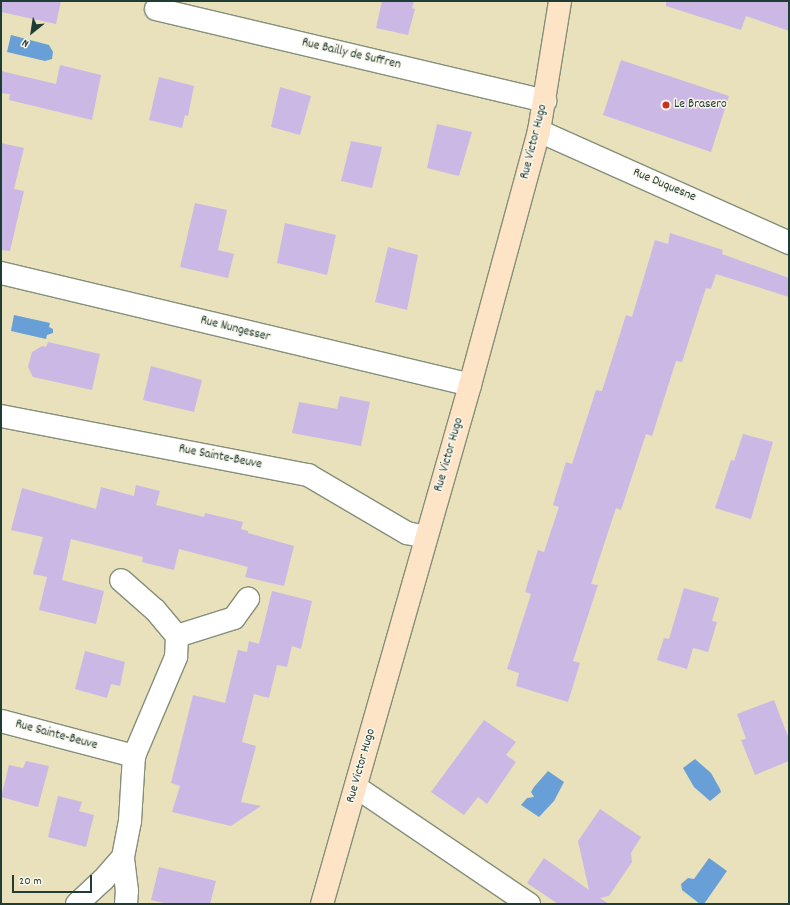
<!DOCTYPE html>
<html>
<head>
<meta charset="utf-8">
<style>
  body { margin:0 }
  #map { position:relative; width:790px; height:905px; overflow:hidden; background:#e8e1bc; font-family:Dekko,sans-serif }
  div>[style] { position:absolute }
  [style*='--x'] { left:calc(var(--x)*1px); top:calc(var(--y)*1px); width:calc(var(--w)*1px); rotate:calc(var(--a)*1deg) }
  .water>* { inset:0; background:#689fd6 }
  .building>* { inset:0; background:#ccb8e5 }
  .roads { filter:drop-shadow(1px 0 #848f78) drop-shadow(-1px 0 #848f78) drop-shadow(0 1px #848f78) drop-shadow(0 -1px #848f78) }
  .street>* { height:22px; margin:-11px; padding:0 11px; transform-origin:11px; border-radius:11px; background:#fff }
  .secondary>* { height:22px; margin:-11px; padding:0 11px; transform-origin:11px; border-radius:11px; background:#fee4c6 }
  .dots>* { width:11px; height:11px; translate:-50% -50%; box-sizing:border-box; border:2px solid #fbf7ec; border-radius:50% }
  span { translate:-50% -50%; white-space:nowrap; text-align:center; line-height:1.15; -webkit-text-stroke:3px #fbf7ec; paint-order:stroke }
  .street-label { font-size:13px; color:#1f3d34 }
  .poi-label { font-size:13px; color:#1f3d34 }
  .left { translate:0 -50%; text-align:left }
  .frame { position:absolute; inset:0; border:2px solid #1f3d34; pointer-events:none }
  .north { position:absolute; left:12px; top:12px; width:40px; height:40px; -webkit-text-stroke:3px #fbf7ec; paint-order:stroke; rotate:210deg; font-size:11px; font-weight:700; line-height:16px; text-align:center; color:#1f3d34 }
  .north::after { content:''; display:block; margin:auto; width:14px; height:18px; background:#1f3d34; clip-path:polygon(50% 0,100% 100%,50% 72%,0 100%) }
  .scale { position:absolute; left:12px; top:875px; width:80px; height:18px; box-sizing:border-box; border:2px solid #1f3d34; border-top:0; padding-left:5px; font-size:12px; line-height:14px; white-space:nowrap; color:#1f3d34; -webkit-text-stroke:3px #fbf7ec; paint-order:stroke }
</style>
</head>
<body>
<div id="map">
  <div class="water">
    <i style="clip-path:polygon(11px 35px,49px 45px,53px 52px,52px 59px,45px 61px,7px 52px)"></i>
    <i style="clip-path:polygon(14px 315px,50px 323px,49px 327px,53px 329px,53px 333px,47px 335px,46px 339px,11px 331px)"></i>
    <i style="clip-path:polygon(695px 759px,711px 773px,720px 789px,721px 792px,710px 801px,694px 787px,683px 768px)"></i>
    <i style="clip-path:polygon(548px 771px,564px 782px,554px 801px,539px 817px,521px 805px,527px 798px,534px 797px,531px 792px,534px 787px)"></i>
    <i style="clip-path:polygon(709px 858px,727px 871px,704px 904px,700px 904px,682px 890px,681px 884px,688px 878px,694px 879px)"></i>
  </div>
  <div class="building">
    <i style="clip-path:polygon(1px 1px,61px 1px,56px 24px,1px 12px)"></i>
    <i style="clip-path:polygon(382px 1px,414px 1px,412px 8px,415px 9px,408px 35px,376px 28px)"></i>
    <i style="clip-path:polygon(666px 1px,789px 1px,789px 31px,746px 16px,741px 30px,666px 6px)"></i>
    <i style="clip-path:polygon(621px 60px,729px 96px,711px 152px,603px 115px)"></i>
    <i style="clip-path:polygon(60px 65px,101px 75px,92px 120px,9px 100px,10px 94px,1px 93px,1px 71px,56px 84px)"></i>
    <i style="clip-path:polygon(159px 77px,194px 86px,188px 116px,185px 115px,182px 128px,149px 120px)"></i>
    <i style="clip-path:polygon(280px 87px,311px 96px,300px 135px,271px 127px)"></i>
    <i style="clip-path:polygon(437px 124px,472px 132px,459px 176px,427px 168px)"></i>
    <i style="clip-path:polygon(351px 141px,382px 147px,372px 188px,341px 181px)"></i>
    <i style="clip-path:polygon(1px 143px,24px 148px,14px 189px,24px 191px,10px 251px,1px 250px)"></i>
    <i style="clip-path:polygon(195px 203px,227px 210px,218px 250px,234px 254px,228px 278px,180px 267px)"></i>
    <i style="clip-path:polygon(285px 223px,336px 235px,327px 275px,277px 263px)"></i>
    <i style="clip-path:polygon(670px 233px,723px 250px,722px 254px,789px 278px,789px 297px,716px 274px,711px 289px,706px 288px,682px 362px,676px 361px,652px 436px,646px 434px,621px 510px,616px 508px,591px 584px,598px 585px,573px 661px,580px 663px,568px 702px,516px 686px,519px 673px,507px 669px,531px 594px,525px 592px,538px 550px,544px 552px,559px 507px,553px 505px,566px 462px,572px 464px,596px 390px,602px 391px,626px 315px,632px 317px,655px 240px,668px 244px)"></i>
    <i style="clip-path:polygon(388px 247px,418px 255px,407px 310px,375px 302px)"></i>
    <i style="clip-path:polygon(48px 342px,100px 354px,92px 390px,33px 377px,28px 367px,32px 352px,42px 346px,46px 347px)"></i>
    <i style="clip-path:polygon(151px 366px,202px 380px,194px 412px,143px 400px)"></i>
    <i style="clip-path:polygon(340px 396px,370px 402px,361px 446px,292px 433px,299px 402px,337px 409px)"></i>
    <i style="clip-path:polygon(743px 434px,773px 442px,751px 519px,715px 508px,731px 460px,734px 461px)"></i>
    <i style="clip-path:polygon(136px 485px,160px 491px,156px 505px,204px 517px,205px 513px,243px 522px,241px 529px,248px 531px,248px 533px,294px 546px,284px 586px,245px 577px,248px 567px,179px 549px,174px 570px,142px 562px,143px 557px,71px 539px,62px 580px,104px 591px,96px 624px,39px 610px,47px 577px,33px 574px,43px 537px,11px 530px,22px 488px,96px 509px,101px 487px,134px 496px)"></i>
    <i style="clip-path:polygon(684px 588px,719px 598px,712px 621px,717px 622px,708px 652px,693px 648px,687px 669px,657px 660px,664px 638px,669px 639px)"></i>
    <i style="clip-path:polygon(272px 591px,312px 601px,301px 649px,292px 646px,287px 667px,277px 665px,269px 698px,254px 694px,242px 742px,256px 746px,241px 802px,261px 806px,231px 826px,172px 812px,180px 786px,171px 783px,193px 695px,225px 703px,238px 650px,247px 652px,249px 641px,259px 644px)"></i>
    <i style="clip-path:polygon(85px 651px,125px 662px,120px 686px,111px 684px,107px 698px,75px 689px)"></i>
    <i style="clip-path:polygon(774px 700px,789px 739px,789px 761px,755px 775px,741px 740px,746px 739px,737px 714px)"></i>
    <i style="clip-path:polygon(484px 720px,516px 742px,506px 755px,516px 762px,487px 804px,478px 797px,464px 815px,431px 792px)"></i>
    <i style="clip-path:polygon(26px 761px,49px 766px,38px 807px,1px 797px,9px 765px,23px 768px)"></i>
    <i style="clip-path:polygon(58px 796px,82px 802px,79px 811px,94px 815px,86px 847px,48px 837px)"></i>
    <i style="clip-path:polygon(600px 809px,641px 837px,631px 853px,632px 862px,609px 896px,600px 898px,609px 904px,558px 904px,527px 883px,544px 858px,589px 890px,578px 841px)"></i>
    <i style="clip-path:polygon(159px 867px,216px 881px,210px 904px,168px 904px,151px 900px)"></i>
  </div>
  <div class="roads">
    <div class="street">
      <i style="--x:156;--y:9;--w:400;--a:13.3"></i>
      <i style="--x:539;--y:131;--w:274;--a:24.1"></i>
      <i style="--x:1;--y:273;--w:482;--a:13.4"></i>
      <i style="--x:1;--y:416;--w:313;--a:10.9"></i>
      <i style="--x:308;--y:475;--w:115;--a:30.4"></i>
      <i style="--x:407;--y:533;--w:19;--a:12"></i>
      <i style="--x:177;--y:636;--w:60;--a:-17.5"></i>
      <i style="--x:234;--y:618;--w:24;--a:-54"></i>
      <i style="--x:1;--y:721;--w:138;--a:14.7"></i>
      <i style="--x:134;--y:756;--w:108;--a:-67"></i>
      <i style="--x:176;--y:657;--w:21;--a:-87"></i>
      <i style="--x:177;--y:636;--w:34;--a:-130"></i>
      <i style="--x:155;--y:610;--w:45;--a:-138.6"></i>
      <i style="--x:356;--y:787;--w:209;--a:34.1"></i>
      <i style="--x:77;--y:904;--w:35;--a:-43"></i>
      <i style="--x:103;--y:880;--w:30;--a:-49"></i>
      <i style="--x:126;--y:904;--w:13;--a:-86"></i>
      <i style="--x:127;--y:891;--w:34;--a:-97"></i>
      <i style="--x:123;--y:857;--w:37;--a:-79"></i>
      <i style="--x:130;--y:821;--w:65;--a:-86.5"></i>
    </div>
    <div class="secondary">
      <i style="--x:322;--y:904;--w:540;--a:-74.08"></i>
      <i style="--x:470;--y:385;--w:263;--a:-74.8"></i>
      <i style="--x:539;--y:131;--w:132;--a:-80.8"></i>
    </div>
  </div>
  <div class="dots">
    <i style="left:666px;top:105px;background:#c8321e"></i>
  </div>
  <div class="street-label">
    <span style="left:351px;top:55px;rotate:13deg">Rue Bailly de Suffren</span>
    <span style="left:535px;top:142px;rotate:-76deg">Rue Victor Hugo</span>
    <span style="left:664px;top:186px;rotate:23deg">Rue Duquesne</span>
    <span style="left:235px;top:330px;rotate:14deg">Rue Nungesser</span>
    <span style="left:450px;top:455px;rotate:-74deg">Rue Victor Hugo</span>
    <span style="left:220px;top:458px;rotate:11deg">Rue Sainte-Beuve</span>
    <span style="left:56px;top:736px;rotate:15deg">Rue Sainte-Beuve</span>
    <span style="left:362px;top:766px;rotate:-74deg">Rue Victor Hugo</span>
  </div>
  <div class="poi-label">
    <span class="left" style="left:674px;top:105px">Le Brasero</span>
  </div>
  <div class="frame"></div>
  <div class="north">N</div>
  <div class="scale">20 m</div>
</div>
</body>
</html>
